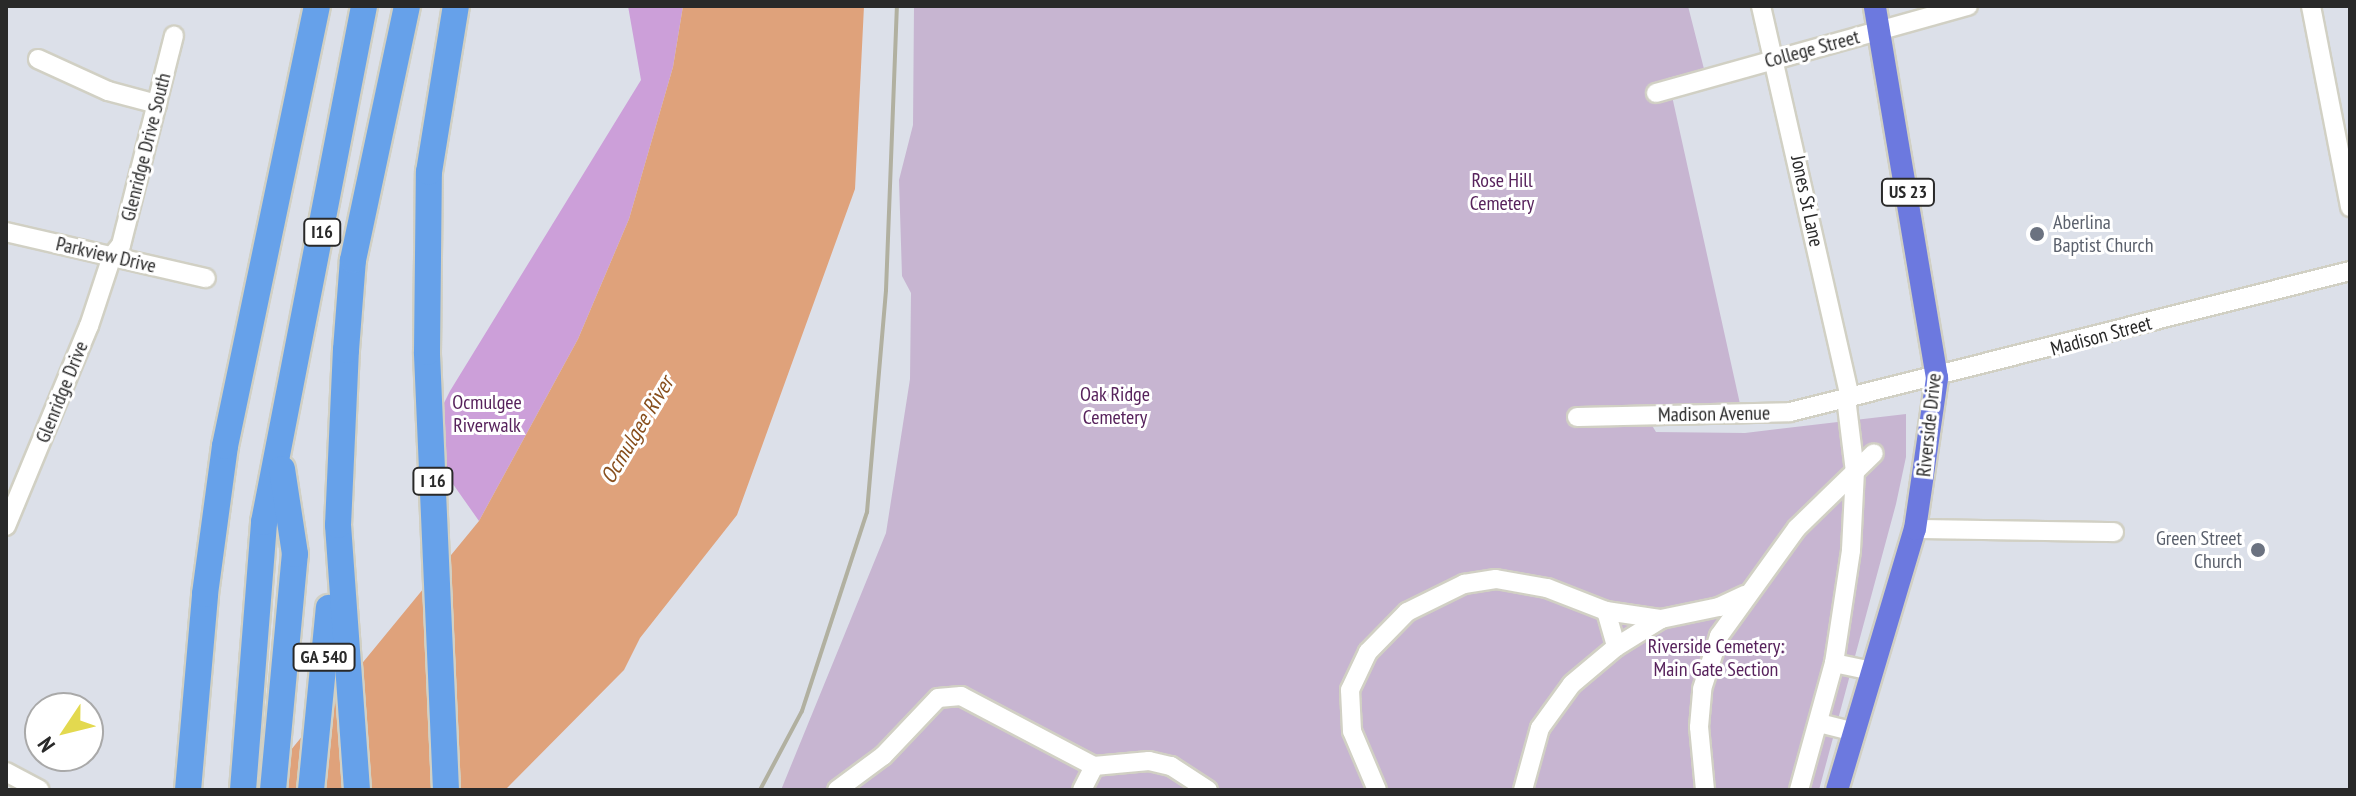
<!DOCTYPE html>
<html>
<head>
<meta charset="utf-8">
<style>
  body { margin:0 }
  #map { position:relative; width:2356px; height:796px; overflow:hidden; background:#dce0e9; font-family:"PT Sans Narrow",sans-serif }
  div>[style] { position:absolute }
  [style*='--x'] { left:calc(var(--x)*1px); top:calc(var(--y)*1px); width:calc(var(--w)*1px); rotate:calc(var(--a)*1deg) }
  .green>* { inset:0; background:#cc9fd9 }
  .cemetery>* { inset:0; background:#c7b5d1 }
  .water>* { inset:0; background:#dfa27b }
  .roads { filter:drop-shadow(2px 0 #d1d0c4) drop-shadow(-2px 0 #d1d0c4) drop-shadow(0 2px #d1d0c4) drop-shadow(0 -2px #d1d0c4) }
  .minor>* { height:18px; margin:-9px; padding:0 9px; transform-origin:9px; border-radius:9px; background:#fff }
  .major>* { height:22px; margin:-11px; padding:0 11px; transform-origin:11px; border-radius:11px; background:#6c79df }
  .highway>* { height:26px; margin:-13px; padding:0 13px; transform-origin:13px; border-radius:13px; background:#66a1ea }
  .rail>* { height:4px; margin:-2px; padding:0 2px; transform-origin:2px; border-radius:2px; background:#b1b0a0 }
  .dots>* { width:22px; height:22px; translate:-50% -50%; box-sizing:border-box; border:4px solid #fff; border-radius:50% }
  span { translate:-50% -50%; white-space:nowrap; text-align:center; line-height:1.15; -webkit-text-stroke:6px #fff; paint-order:stroke }
  .shield-label span { padding:2px 6px; background:#fff; border:2px solid; border-radius:6px; -webkit-text-stroke-width:0 }
  .shield-label { font-size:18px; color:#292929; font-weight:700 }
  .street-label { font-size:20px; color:#292929 }
  .park-label { font-size:20px; color:#57225c }
  .worship-label { font-size:20px; color:#5b616d }
  .left { translate:0 -50%; text-align:left }
  .right { translate:-100% -50%; text-align:right }
  .water-label { font-size:22px; color:#884f1d; font-style:italic }
  .frame { position:absolute; inset:0; border:8px solid #292929; pointer-events:none }
  .north { position:absolute; left:24px; top:692px; width:80px; height:80px; box-sizing:border-box; background:#fff; border:2px solid #a9a9a9; border-radius:50%; rotate:235deg; font-size:22px; font-weight:700; line-height:32px; text-align:center; color:#292929 }
  .north::after { content:''; display:block; margin:auto; width:28px; height:36px; background:#e3d94f; clip-path:polygon(50% 0,100% 100%,50% 72%,0 100%) }
</style>
</head>
<body>
<div id="map">
  <div class="green">
    <i style="clip-path:polygon(628px 6px,683px 6px,673px 67px,629px 219px,578px 339px,479px 521px,424px 443px,450px 391px,641px 80px)"></i>
  </div>
  <div class="cemetery">
    <i style="clip-path:polygon(914px 6px,1688px 6px,1704px 69px,1668px 78px,1740px 404px,1642px 409px,1656px 432px,1745px 433px,1906px 414px,1906px 457px,1896px 504px,1819px 790px,781px 790px,886px 533px,910px 379px,911px 293px,902px 276px,899px 180px,913px 125px)"></i>
  </div>
  <div class="water">
    <i style="clip-path:polygon(683px 6px,864px 6px,855px 189px,737px 515px,640px 638px,624px 670px,505px 790px,258px 790px,479px 521px,578px 339px,629px 219px,673px 67px)"></i>
  </div>
  <div class="roads">
    <div class="minor">
      <i style="--x:1761;--y:6;--w:401;--a:77.2"></i>
      <i style="--x:2311;--y:6;--w:205;--a:79"></i>
      <i style="--x:38;--y:59;--w:77;--a:24.6"></i>
      <i style="--x:108;--y:91;--w:51;--a:14.9"></i>
      <i style="--x:1656;--y:93;--w:324;--a:-15.6"></i>
      <i style="--x:6;--y:232;--w:205;--a:13"></i>
      <i style="--x:1577;--y:417;--w:213;--a:-1.3"></i>
      <i style="--x:1790;--y:412;--w:577;--a:-14.13"></i>
      <i style="--x:6;--y:526;--w:217;--a:-67.5"></i>
      <i style="--x:89;--y:326;--w:74;--a:-71.8"></i>
      <i style="--x:112;--y:256;--w:14;--a:-51"></i>
      <i style="--x:121;--y:245;--w:216;--a:-75.8"></i>
      <i style="--x:1915;--y:529;--w:199;--a:0.9"></i>
      <i style="--x:1606;--y:611;--w:37;--a:74"></i>
      <i style="--x:1834;--y:663;--w:40;--a:12"></i>
      <i style="--x:1819;--y:723;--w:37;--a:14"></i>
      <i style="--x:6;--y:772;--w:38;--a:28"></i>
      <i style="--x:837;--y:790;--w:57;--a:-36.5"></i>
      <i style="--x:883;--y:756;--w:80;--a:-46.5"></i>
      <i style="--x:938;--y:698;--w:23;--a:-5"></i>
      <i style="--x:961;--y:696;--w:150;--a:27.8"></i>
      <i style="--x:1094;--y:766;--w:55;--a:-5.2"></i>
      <i style="--x:1149;--y:761;--w:23;--a:13"></i>
      <i style="--x:1171;--y:766;--w:44;--a:33"></i>
      <i style="--x:1082;--y:790;--w:27;--a:-63"></i>
      <i style="--x:1377;--y:790;--w:64;--a:-113"></i>
      <i style="--x:1352;--y:731;--w:41;--a:-92.8"></i>
      <i style="--x:1350;--y:690;--w:42;--a:-64.7"></i>
      <i style="--x:1368;--y:652;--w:56;--a:-45.7"></i>
      <i style="--x:1407;--y:612;--w:64;--a:-26.2"></i>
      <i style="--x:1464;--y:584;--w:32;--a:-9"></i>
      <i style="--x:1496;--y:579;--w:52;--a:10"></i>
      <i style="--x:1547;--y:588;--w:63;--a:21.3"></i>
      <i style="--x:1606;--y:611;--w:56;--a:8.3"></i>
      <i style="--x:1523;--y:790;--w:64;--a:-74.7"></i>
      <i style="--x:1540;--y:728;--w:54;--a:-54"></i>
      <i style="--x:1572;--y:684;--w:57;--a:-40.1"></i>
      <i style="--x:1616;--y:647;--w:53;--a:-31.9"></i>
      <i style="--x:1661;--y:619;--w:59;--a:-11.7"></i>
      <i style="--x:1719;--y:607;--w:29;--a:-25"></i>
      <i style="--x:1705;--y:790;--w:63;--a:-95.4"></i>
      <i style="--x:1699;--y:727;--w:38;--a:-85"></i>
      <i style="--x:1702;--y:689;--w:56;--a:-72.2"></i>
      <i style="--x:1719;--y:636;--w:133;--a:-54.2"></i>
      <i style="--x:1797;--y:528;--w:107;--a:-44.2"></i>
      <i style="--x:1799;--y:790;--w:132;--a:-74.6"></i>
      <i style="--x:1834;--y:663;--w:114;--a:-81.4"></i>
      <i style="--x:1851;--y:550;--w:78;--a:-87.1"></i>
      <i style="--x:1855;--y:472;--w:75;--a:-96.9"></i>
    </div>
    <div class="major">
      <i style="--x:1837;--y:790;--w:272;--a:-73.4"></i>
      <i style="--x:1915;--y:529;--w:153;--a:-81.7"></i>
      <i style="--x:1937;--y:378;--w:377;--a:-99.5"></i>
    </div>
    <div class="highway">
      <i style="--x:188;--y:790;--w:197;--a:-85"></i>
      <i style="--x:205;--y:594;--w:149;--a:-82.3"></i>
      <i style="--x:225;--y:446;--w:450;--a:-78.2"></i>
      <i style="--x:243;--y:790;--w:269;--a:-85.5"></i>
      <i style="--x:264;--y:522;--w:526;--a:-79.03"></i>
      <i style="--x:273;--y:790;--w:237;--a:-84.7"></i>
      <i style="--x:295;--y:554;--w:86;--a:-98.7"></i>
      <i style="--x:311;--y:790;--w:183;--a:-84.4"></i>
      <i style="--x:357;--y:790;--w:266;--a:-94.1"></i>
      <i style="--x:338;--y:525;--w:175;--a:-87.4"></i>
      <i style="--x:346;--y:350;--w:90;--a:-85.6"></i>
      <i style="--x:353;--y:260;--w:260;--a:-78"></i>
      <i style="--x:446;--y:790;--w:438;--a:-92.5"></i>
      <i style="--x:427;--y:352;--w:180;--a:-89.4"></i>
      <i style="--x:429;--y:172;--w:168;--a:-80.8"></i>
    </div>
  </div>
  <div class="rail">
    <i style="--x:760;--y:790;--w:89;--a:-62"></i>
    <i style="--x:802;--y:711;--w:209;--a:-71.9"></i>
    <i style="--x:867;--y:512;--w:223;--a:-85.1"></i>
    <i style="--x:886;--y:290;--w:284;--a:-87.8"></i>
  </div>
  <div class="dots">
    <i style="left:2037px;top:234px;background:#6b7280"></i>
    <i style="left:2258px;top:550px;background:#6b7280"></i>
  </div>
  <div class="shield-label">
    <span style="left:1908px;top:192px">US 23</span>
    <span style="left:322px;top:232px">I16</span>
    <span style="left:433px;top:481px">I 16</span>
    <span style="left:324px;top:657px">GA 540</span>
  </div>
  <div class="street-label">
    <span style="left:1812px;top:49px;rotate:-15deg">College Street</span>
    <span style="left:146px;top:147px;rotate:-76deg">Glenridge Drive South</span>
    <span style="left:1807px;top:201px;rotate:78deg">Jones St Lane</span>
    <span style="left:106px;top:255px;rotate:13deg">Parkview Drive</span>
    <span style="left:2101px;top:336px;rotate:-15deg">Madison Street</span>
    <span style="left:62px;top:392px;rotate:-68deg">Glenridge Drive</span>
    <span style="left:1714px;top:414px;rotate:-1deg">Madison Avenue</span>
    <span style="left:1929px;top:425px;rotate:-84deg">Riverside Drive</span>
  </div>
  <div class="park-label">
    <span style="left:1502px;top:192px">Rose Hill<br>Cemetery</span>
    <span style="left:1115px;top:406px">Oak Ridge<br>Cemetery</span>
    <span style="left:487px;top:414px">Ocmulgee<br>Riverwalk</span>
    <span style="left:1716px;top:658px">Riverside Cemetery:<br>Main Gate Section</span>
  </div>
  <div class="worship-label">
    <span class="left" style="left:2053px;top:234px">Aberlina<br>Baptist Church</span>
    <span class="right" style="left:2242px;top:550px">Green Street<br>Church</span>
  </div>
  <div class="water-label">
    <span style="left:637px;top:430px;rotate:-59deg">Ocmulgee River</span>
  </div>
  <div class="frame"></div>
  <div class="north">N</div>
</div>
</body>
</html>
